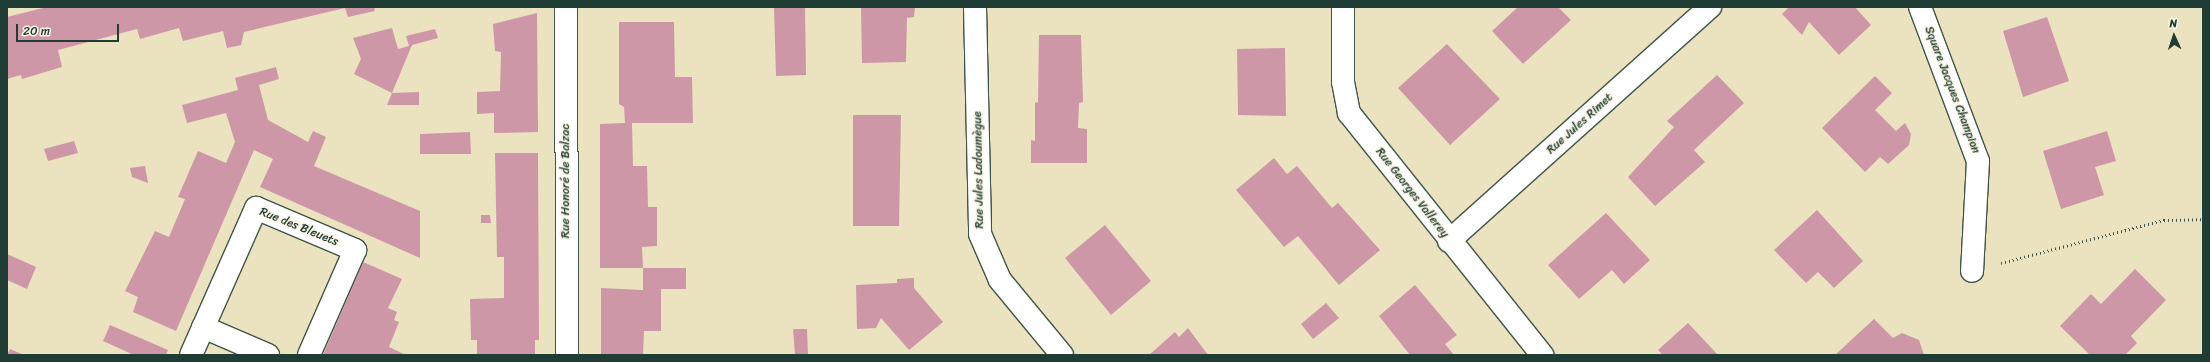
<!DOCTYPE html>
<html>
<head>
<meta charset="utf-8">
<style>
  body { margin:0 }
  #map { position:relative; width:2210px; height:362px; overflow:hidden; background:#ebe2bf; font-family:Sriracha,sans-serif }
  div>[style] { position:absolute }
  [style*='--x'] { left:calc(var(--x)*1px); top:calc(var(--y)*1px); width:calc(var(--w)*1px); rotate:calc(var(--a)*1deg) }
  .building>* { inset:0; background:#ce97a8 }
  .path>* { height:2.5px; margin-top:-1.25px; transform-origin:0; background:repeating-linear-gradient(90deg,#3e5649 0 1px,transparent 0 4px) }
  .roads { filter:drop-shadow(1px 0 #3e5649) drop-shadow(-1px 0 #3e5649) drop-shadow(0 1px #3e5649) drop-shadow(0 -1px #3e5649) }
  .minor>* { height:22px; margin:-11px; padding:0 11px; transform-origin:11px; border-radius:11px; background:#fff }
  span { translate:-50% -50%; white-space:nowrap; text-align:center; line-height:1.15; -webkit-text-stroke:3.5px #fcf5e5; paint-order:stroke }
  .street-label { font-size:12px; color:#1f3d34 }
  .frame { position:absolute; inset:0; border:8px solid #1f3d34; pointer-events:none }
  .north { position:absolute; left:2154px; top:16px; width:40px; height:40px; -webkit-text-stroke:3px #fcf5e5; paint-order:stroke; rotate:357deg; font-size:11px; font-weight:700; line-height:16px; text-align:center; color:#1f3d34 }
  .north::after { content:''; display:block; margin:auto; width:14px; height:18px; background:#1f3d34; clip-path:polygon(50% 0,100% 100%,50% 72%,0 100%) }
  .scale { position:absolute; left:16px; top:24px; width:103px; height:18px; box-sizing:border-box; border:2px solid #1f3d34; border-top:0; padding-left:5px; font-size:12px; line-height:14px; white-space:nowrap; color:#1f3d34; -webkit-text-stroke:3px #fcf5e5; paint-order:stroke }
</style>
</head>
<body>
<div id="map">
  <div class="building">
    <i style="clip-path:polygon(47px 7px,374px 7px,375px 11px,348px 17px,345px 8px,244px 32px,241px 45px,227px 48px,223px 31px,183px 41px,179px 28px,140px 39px,137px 29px,58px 50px,62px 67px,22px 79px,21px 75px,7px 79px,7px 17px)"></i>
    <i style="clip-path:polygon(774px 7px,805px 7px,806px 75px,776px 76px)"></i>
    <i style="clip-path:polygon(861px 7px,915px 7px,914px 17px,907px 18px,906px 62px,862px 63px)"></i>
    <i style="clip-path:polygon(1518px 7px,1558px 7px,1571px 20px,1523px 64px,1492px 31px)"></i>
    <i style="clip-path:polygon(1789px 7px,1855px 7px,1871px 25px,1839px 55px,1809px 22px,1802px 35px,1782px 14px)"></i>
    <i style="clip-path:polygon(537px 13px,538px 132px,494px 133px,494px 113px,477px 114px,477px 92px,500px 91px,501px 52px,495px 51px,493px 24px)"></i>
    <i style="clip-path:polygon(2047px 17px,2069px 81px,2023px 97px,2003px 31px)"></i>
    <i style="clip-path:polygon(619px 22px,674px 22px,675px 77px,692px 77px,693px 123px,632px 123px,633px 166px,647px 166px,648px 207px,657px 207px,657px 246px,642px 247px,643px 268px,600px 268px,600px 124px,625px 123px,624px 107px,619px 104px)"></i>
    <i style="clip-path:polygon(392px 28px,398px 49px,409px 46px,406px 36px,435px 29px,438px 38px,412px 45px,392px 93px,354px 74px,361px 59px,353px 38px)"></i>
    <i style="clip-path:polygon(1039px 35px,1081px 35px,1083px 102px,1079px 103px,1078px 128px,1087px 129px,1087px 163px,1031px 163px,1031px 140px,1035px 141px,1035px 103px,1038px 102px)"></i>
    <i style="clip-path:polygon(1447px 44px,1500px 99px,1450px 145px,1398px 88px)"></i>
    <i style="clip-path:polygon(1285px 48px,1286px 116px,1238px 115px,1237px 49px)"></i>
    <i style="clip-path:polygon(276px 67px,279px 79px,259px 85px,268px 120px,308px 142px,313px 131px,326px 137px,314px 166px,420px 211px,420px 258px,260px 187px,273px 159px,254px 150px,176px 331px,133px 312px,138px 297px,125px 291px,155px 231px,169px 237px,185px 199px,178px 197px,198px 151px,226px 163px,235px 142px,226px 113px,187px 123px,182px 105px,238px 90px,235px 78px)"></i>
    <i style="clip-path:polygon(1717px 75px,1744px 103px,1694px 150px,1705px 162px,1655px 206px,1628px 177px,1674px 127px,1667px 121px)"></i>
    <i style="clip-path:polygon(1875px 76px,1892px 93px,1875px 110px,1896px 131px,1905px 123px,1911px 134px,1909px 145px,1888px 164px,1880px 157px,1865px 172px,1822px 128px)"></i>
    <i style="clip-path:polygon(419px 92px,419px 105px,387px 105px,392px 93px)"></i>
    <i style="clip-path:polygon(853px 115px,901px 115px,899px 226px,853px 226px)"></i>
    <i style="clip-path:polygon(2107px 131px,2116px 161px,2095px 167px,2104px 195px,2061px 209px,2043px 151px)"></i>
    <i style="clip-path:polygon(470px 132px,471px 154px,420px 154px,420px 134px)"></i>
    <i style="clip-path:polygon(74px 141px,78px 153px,48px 161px,44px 149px)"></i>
    <i style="clip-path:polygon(495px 153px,538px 153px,539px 340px,535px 340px,535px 355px,477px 355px,477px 340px,471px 340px,470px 299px,504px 298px,504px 257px,497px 257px)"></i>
    <i style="clip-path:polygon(1274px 158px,1287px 174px,1297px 166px,1332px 208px,1338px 203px,1380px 250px,1339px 285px,1298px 236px,1284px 247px,1236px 190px)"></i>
    <i style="clip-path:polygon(145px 166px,148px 183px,132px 177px,130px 168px)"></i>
    <i style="clip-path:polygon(1817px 210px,1863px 261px,1834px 288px,1818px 272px,1806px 283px,1774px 250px)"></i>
    <i style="clip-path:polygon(1606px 213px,1650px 260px,1624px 284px,1612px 270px,1579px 299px,1548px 265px)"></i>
    <i style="clip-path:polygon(481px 215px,490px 215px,491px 223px,481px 223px)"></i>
    <i style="clip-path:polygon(1105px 225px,1151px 281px,1111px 315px,1065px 258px)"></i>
    <i style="clip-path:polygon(7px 254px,36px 267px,27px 289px,7px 280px)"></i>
    <i style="clip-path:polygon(363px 262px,402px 279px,388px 308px,397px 312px,394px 320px,399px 322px,389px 347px,406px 355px,323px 355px)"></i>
    <i style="clip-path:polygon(643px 268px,686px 268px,686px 289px,661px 289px,661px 331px,644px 331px,643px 355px,601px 355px,601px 288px,643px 290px)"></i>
    <i style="clip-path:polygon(2135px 269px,2166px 300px,2131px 336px,2137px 343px,2125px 355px,2090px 355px,2060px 326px,2091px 294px,2101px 304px)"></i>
    <i style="clip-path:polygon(914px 278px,914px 288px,943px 322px,909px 350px,881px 318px,876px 328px,857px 329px,856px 285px,897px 283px,897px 279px)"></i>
    <i style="clip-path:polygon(1415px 285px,1457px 335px,1445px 344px,1454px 355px,1410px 355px,1379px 316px)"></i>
    <i style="clip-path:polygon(1326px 303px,1339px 318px,1313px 339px,1301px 324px)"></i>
    <i style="clip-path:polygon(1874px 319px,1893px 338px,1902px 333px,1919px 340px,1924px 355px,1835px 355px)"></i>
    <i style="clip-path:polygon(1688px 323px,1718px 355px,1663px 355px,1658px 350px)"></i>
    <i style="clip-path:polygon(110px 325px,168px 350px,166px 355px,134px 355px,103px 341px)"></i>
    <i style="clip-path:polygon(1188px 328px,1208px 355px,1149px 355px,1175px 332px,1179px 337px)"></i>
    <i style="clip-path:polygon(793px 329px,807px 329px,808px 355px,795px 355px)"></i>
    <i style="clip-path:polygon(10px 349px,24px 355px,7px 355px)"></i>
  </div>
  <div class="path">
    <i style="--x:2001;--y:263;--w:169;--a:-14.8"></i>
    <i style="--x:2164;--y:220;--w:39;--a:-1"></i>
  </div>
  <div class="roads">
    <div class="minor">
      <i style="--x:566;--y:7;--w:348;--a:89.8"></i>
      <i style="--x:975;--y:7;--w:227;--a:88.7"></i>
      <i style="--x:980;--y:234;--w:50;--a:66.5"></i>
      <i style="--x:1000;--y:280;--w:97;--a:50.4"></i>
      <i style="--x:1343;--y:7;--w:75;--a:90"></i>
      <i style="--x:1343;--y:82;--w:32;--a:79"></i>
      <i style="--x:1349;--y:113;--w:310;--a:51.4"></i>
      <i style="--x:1920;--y:7;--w:165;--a:69.4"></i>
      <i style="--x:1978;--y:161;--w:110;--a:93.1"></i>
      <i style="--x:1449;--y:241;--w:351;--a:-41.9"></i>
      <i style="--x:203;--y:327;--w:71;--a:23.3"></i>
      <i style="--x:191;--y:355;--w:161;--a:-66.1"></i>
      <i style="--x:256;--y:208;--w:108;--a:23"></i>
      <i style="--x:355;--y:250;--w:115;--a:113.7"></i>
    </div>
  </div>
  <div class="street-label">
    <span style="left:1952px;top:90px;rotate:69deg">Square Jacques Champion</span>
    <span style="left:1580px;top:124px;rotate:-42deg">Rue Jules Rimet</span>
    <span style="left:979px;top:170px;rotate:-91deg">Rue Jules Ladoumègue</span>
    <span style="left:566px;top:181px;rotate:-90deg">Rue Honoré de Balzac</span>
    <span style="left:1412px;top:193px;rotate:52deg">Rue Georges Vallerey</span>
    <span style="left:299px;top:227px;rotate:22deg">Rue des Bleuets</span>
  </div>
  <div class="frame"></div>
  <div class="north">N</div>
  <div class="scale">20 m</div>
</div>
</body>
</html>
